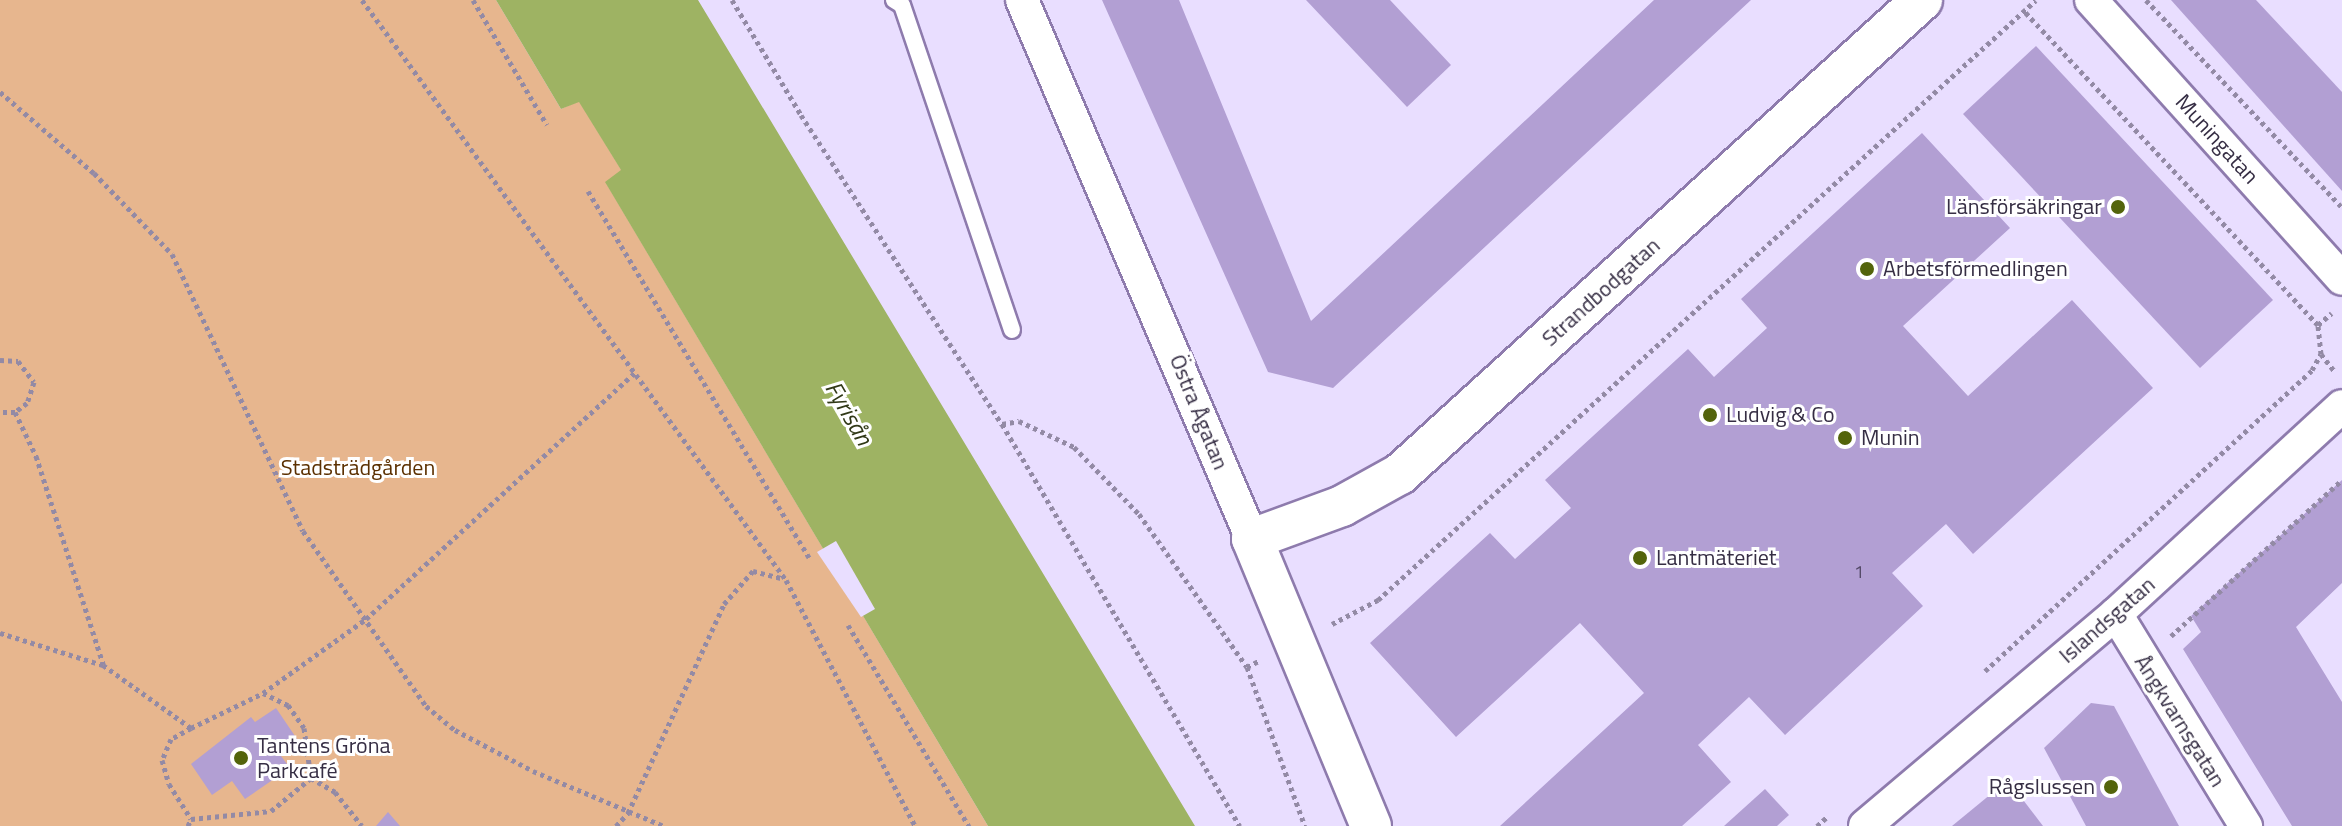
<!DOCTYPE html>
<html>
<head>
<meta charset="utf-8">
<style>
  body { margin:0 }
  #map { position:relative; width:2342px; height:826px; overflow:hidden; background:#e9deff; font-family:"Titillium Web",sans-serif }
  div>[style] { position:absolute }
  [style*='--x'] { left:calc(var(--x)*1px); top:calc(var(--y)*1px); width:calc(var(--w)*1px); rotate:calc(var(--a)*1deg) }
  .green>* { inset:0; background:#e7b68e }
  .water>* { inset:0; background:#9eb363 }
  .pier>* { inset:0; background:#e9deff }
  .building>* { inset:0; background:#b29fd3 }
  .path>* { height:5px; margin-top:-2.5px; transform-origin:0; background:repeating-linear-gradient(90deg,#938aa5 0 4px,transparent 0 8px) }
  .roads { filter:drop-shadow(2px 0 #8e7bad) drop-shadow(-2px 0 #8e7bad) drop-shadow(0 2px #8e7bad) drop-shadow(0 -2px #8e7bad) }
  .service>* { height:16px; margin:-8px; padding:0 8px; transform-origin:8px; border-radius:8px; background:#fff }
  .minor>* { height:32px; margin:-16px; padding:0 16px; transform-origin:16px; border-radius:16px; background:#fff }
  .tertiary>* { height:40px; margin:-20px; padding:0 20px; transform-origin:20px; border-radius:20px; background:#fff }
  .dots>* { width:22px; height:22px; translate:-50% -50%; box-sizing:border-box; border:4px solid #fff; border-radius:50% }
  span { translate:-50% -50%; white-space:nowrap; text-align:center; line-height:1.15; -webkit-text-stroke:6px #fff; paint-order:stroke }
  .number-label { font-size:18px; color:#554a68 }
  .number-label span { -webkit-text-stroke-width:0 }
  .street-label { font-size:22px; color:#362e44 }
  .poi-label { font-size:22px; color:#362e44 }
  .right { translate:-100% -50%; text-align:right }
  .left { translate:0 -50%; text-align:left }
  .park-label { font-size:22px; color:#5b3001 }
  .water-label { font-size:24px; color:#313917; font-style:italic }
</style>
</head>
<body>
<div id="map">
  <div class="green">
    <i style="clip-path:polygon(0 0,496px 0,561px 109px,579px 101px,622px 171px,606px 183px,988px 826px,0 826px)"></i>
  </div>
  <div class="water">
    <i style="clip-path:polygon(496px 0,698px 0,1195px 826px,988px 826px,605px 182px,621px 170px,579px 102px,561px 109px)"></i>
  </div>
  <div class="pier">
    <i style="clip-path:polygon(836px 541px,875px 609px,861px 617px,817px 552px)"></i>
  </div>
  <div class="building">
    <i style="clip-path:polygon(1102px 0,1179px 0,1311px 321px,1654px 0,1751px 0,1333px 388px,1268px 372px)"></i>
    <i style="clip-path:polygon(1306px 0,1390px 0,1451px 65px,1407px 107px)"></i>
    <i style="clip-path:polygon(2171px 0,2256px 0,2342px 92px,2342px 191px)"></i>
    <i style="clip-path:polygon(2036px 46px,2273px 300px,2200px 368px,1963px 114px)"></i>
    <i style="clip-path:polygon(1922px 133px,2010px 228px,1903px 326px,1968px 396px,2072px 300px,2153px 388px,1973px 554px,1946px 524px,1892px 573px,1923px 606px,1785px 735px,1749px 697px,1698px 745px,1731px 782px,1682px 826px,1500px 826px,1644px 693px,1580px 623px,1456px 737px,1370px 643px,1490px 533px,1515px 559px,1571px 508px,1545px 480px,1688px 349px,1714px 377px,1767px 328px,1741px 299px)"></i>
    <i style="clip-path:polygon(2342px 480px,2342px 583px,2296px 627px,2342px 702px,2342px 826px,2292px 826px,2183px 649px,2201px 632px,2191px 616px)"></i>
    <i style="clip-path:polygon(2091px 703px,2114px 706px,2179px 826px,2086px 826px,2044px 748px)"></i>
    <i style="clip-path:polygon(276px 708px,297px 739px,278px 752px,290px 768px,245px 799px,232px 781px,212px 795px,191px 764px,251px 717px,255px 722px)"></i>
    <i style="clip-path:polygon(2008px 780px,2043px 826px,1952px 826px)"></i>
    <i style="clip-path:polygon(1765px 789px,1789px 815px,1777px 826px,1724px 826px)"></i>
    <i style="clip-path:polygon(388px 812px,400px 826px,376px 826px)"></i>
  </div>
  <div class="path">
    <i style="--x:362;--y:0;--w:718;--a:53.83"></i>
    <i style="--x:786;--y:580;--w:278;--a:62.3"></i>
    <i style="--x:473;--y:0;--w:145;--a:59.4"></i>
    <i style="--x:732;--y:0;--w:134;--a:59"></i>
    <i style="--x:801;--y:115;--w:369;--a:57"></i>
    <i style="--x:1002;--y:424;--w:467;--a:59.4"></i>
    <i style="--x:2146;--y:0;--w:285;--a:46.6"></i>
    <i style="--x:0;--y:92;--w:124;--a:40.8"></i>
    <i style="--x:94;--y:173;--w:112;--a:46.1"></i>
    <i style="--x:172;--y:254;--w:306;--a:64.7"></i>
    <i style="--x:303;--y:531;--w:214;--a:54.9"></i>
    <i style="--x:426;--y:706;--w:38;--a:40"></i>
    <i style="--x:455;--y:730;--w:88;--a:27.7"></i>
    <i style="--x:533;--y:771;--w:142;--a:22.8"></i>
    <i style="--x:588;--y:191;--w:428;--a:58.9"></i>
    <i style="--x:2318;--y:325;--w:18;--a:-41"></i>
    <i style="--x:2321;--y:354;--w:23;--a:52"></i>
    <i style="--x:0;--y:360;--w:18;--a:3"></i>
    <i style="--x:18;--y:361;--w:26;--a:53"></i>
    <i style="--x:34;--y:382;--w:22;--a:108"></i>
    <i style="--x:27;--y:403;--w:15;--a:143"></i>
    <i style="--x:15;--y:412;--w:15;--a:180"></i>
    <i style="--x:15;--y:412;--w:49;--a:64.5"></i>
    <i style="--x:36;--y:456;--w:219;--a:72.1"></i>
    <i style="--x:1002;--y:424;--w:17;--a:-10"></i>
    <i style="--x:1019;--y:421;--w:61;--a:25.3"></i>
    <i style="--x:1074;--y:447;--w:93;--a:45.9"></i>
    <i style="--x:1139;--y:514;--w:187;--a:54.8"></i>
    <i style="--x:1247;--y:667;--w:169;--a:70"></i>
    <i style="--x:1332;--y:624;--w:52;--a:-27.6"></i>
    <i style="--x:1378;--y:600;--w:890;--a:-42.36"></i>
    <i style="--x:848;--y:625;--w:235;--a:59"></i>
    <i style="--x:0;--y:633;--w:108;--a:17.3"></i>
    <i style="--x:103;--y:665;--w:108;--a:35.6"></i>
    <i style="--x:191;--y:728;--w:80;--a:-25.9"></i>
    <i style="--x:263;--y:693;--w:127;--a:-35.7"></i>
    <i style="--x:366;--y:619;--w:366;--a:-42.5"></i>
    <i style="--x:2171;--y:636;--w:231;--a:-42.4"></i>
    <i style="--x:1247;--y:667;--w:13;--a:-27"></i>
    <i style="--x:1985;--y:671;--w:444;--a:-42.6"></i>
    <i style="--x:2312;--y:370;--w:18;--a:-61"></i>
    <i style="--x:2321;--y:354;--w:29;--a:-96"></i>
    <i style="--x:2318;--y:325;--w:432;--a:-133.1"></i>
    <i style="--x:263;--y:693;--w:28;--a:26"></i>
    <i style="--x:288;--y:705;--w:28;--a:55"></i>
    <i style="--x:304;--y:728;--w:50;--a:82"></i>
    <i style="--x:191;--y:728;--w:23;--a:151"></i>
    <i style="--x:171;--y:739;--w:23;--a:113"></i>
    <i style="--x:162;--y:760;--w:25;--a:74"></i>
    <i style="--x:169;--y:784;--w:41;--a:57.8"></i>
    <i style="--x:188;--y:826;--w:8;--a:-67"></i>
    <i style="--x:191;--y:819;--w:80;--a:-5.7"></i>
    <i style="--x:271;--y:811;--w:52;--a:-39.5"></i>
    <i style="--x:311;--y:778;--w:28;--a:30"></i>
    <i style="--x:335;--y:792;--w:43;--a:51.5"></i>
    <i style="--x:616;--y:826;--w:18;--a:-47"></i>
    <i style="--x:628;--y:813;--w:230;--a:-65.3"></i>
    <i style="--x:724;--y:604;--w:44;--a:-48.7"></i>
    <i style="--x:753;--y:571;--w:29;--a:14"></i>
    <i style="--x:1817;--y:826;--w:15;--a:-42"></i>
  </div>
  <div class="roads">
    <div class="service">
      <i style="--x:894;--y:0;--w:9;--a:32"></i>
      <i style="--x:902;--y:5;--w:343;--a:71.3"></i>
    </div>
    <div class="minor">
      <i style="--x:1022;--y:0;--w:586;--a:66.89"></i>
      <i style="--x:2091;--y:0;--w:375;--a:48"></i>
      <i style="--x:2116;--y:614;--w:249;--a:58.5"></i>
      <i style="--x:1865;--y:826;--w:329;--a:-40.2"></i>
      <i style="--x:2116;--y:614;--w:307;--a:-42.6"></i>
    </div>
    <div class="tertiary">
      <i style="--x:1371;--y:826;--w:311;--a:-112.5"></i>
      <i style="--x:1252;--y:539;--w:96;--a:-20.1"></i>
      <i style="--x:1342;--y:506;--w:66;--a:-28.9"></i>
      <i style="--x:1400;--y:474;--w:705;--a:-42.24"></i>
    </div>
  </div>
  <div class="dots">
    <i style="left:2118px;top:207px;background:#53640b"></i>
    <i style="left:1867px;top:269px;background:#53640b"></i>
    <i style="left:1710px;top:415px;background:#53640b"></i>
    <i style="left:1845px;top:438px;background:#53640b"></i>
    <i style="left:1640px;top:558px;background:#53640b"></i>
    <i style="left:241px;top:758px;background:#53640b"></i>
    <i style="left:2111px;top:787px;background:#53640b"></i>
  </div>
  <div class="number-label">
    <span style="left:1859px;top:572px">1</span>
  </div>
  <div class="street-label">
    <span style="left:2217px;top:139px;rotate:48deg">Muningatan</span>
    <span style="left:1601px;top:292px;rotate:-42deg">Strandbodgatan</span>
    <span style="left:1199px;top:412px;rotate:68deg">Östra Ågatan</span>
    <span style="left:2107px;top:620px;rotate:-41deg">Islandsgatan</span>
    <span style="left:2180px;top:721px;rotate:58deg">Ångkvarnsgatan</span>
  </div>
  <div class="poi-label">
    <span class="right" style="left:2102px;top:207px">Länsförsäkringar</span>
    <span class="left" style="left:1883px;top:269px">Arbetsförmedlingen</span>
    <span class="left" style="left:1726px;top:415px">Ludvig &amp; Co</span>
    <span class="left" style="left:1861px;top:438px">Munin</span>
    <span class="left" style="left:1656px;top:558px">Lantmäteriet</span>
    <span class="left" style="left:257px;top:758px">Tantens Gröna<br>Parkcafé</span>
    <span class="right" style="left:2095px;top:787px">Rågslussen</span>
  </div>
  <div class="park-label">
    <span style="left:358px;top:468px">Stadsträdgården</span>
  </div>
  <div class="water-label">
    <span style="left:849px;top:413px;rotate:60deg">Fyrisån</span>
  </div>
</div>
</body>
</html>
